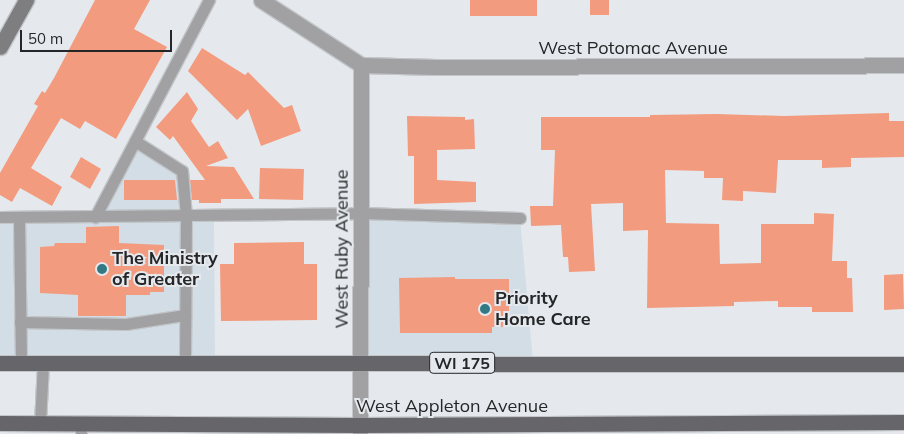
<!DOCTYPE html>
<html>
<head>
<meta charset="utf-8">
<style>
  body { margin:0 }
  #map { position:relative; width:904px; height:434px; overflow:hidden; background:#e5e9ed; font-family:Mulish,sans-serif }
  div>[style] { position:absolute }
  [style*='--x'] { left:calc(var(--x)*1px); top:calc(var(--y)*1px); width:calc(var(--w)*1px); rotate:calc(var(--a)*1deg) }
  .built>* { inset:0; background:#d3dde6 }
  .building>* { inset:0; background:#f39b7e }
  .roads { filter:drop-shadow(1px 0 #c2c6c9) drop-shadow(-1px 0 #c2c6c9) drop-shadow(0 1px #c2c6c9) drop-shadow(0 -1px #c2c6c9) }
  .lane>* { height:11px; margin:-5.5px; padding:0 5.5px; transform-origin:5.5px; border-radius:5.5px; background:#a1a0a2 }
  .street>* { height:15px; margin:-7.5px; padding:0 7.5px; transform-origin:7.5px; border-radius:7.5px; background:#a1a0a2 }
  .secondary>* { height:15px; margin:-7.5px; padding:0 7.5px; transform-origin:7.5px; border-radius:7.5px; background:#7e7e81 }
  .primary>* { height:15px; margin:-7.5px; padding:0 7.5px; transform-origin:7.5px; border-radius:7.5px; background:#666569 }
  .dots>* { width:14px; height:14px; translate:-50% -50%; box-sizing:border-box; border:2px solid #e5e9ed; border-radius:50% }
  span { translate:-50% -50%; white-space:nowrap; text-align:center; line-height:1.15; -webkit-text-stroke:4px #e5e9ed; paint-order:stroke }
  .shield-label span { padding:1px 4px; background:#e5e9ed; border:1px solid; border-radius:4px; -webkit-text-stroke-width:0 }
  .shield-label { font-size:16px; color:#252627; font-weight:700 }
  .street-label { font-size:18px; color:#252627 }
  .poi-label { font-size:18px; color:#252627; font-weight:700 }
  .left { translate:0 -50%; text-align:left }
  .scale { position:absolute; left:20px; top:30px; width:152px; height:22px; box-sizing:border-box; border:2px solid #252627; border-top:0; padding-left:6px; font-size:15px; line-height:18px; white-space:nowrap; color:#252627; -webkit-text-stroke:4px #e5e9ed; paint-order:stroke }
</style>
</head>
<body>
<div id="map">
  <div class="built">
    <i style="clip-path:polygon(135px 141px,182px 171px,186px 215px,214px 215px,215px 364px,0 363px,0 217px,95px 217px)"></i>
    <i style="clip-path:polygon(361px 213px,520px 218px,533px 362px,359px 364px)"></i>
  </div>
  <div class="building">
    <i style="clip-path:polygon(95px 0,150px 0,134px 29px,167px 47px,116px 139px,85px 121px,80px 129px,61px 118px,31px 168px,62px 187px,52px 206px,20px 188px,12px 202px,0 195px,0 173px,38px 106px,34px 104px,42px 91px,45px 93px,54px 78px)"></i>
    <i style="clip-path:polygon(470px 0,537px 0,537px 16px,470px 16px)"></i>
    <i style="clip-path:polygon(590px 0,609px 0,609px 15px,590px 15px)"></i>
    <i style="clip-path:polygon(202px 48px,245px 75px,248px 72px,284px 108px,292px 105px,301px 131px,261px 146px,248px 109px,237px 120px,188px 71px)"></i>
    <i style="clip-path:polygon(187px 92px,198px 109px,191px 121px,209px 147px,218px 141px,228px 158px,206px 166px,234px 167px,254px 199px,221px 199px,221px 203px,199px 203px,199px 200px,192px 200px,190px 180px,205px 180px,173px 136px,170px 140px,156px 127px)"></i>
    <i style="clip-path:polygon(889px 113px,889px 121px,904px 121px,904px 157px,851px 158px,851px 167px,822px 168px,822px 160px,778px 160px,776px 193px,743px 191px,743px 201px,722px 200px,723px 178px,704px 178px,704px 171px,665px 170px,666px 223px,719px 224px,720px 264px,761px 263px,761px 224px,814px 224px,814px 213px,834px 214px,832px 261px,847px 261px,847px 278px,852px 278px,853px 312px,812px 312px,812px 307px,778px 307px,778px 301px,734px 302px,734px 306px,647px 308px,648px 230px,623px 231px,623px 203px,591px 204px,595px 271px,569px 272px,568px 257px,563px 257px,561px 225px,531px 226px,530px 206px,553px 206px,555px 150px,541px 150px,541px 117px,650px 117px,650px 115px,717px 114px,784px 116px)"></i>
    <i style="clip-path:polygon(407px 116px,465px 117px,465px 120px,474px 119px,475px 149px,437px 150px,437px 180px,476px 182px,476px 202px,414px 204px,414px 156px,408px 156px)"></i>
    <i style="clip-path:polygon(81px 157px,101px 169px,90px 189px,70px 177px)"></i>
    <i style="clip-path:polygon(260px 168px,304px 169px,303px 200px,259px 199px)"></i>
    <i style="clip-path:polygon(124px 180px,175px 180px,177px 200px,124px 200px)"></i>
    <i style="clip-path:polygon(119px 226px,119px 243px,164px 245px,164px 292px,150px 292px,150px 295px,126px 295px,126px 316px,78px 316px,78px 295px,40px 293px,40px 247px,54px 246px,55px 243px,86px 243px,86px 227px)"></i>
    <i style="clip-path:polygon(304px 242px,304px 264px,317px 264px,317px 320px,221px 321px,220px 264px,234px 264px,234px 243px)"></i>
    <i style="clip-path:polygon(903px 274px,904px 309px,884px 310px,884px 275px)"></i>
    <i style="clip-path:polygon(455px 277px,455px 279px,509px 279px,509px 327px,492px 327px,492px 333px,400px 333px,399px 278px)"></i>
  </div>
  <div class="roads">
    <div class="lane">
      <i style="--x:135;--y:141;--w:56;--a:32.6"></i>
      <i style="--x:182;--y:171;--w:45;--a:84.9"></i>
      <i style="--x:186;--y:216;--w:148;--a:90.4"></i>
      <i style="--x:0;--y:217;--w:361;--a:-0.6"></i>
      <i style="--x:361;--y:213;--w:159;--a:1.8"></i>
      <i style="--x:19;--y:217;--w:146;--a:89.2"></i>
      <i style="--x:95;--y:217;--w:245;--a:-62.3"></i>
      <i style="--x:20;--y:322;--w:106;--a:1.1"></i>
      <i style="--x:126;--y:324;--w:60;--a:-8.7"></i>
      <i style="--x:40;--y:423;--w:60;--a:-87.1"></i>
      <i style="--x:81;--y:434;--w:10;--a:-90"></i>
    </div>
    <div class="street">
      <i style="--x:261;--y:0;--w:119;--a:33"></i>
      <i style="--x:361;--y:65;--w:75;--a:1.5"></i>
      <i style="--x:436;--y:67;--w:468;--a:-0.2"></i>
      <i style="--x:360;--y:434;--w:369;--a:-89.8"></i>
    </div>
    <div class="secondary">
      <i style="--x:0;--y:47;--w:54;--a:-61"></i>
    </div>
    <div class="primary">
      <i style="--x:0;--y:363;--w:904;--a:0.06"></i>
      <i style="--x:0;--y:423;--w:359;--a:0.3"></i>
      <i style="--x:359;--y:425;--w:545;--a:-0.32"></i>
    </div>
  </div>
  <div class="dots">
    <i style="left:102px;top:269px;background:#327984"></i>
    <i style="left:485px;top:309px;background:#327984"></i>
  </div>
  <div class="shield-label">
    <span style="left:462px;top:363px">WI 175</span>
  </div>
  <div class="street-label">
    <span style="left:633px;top:48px">West Potomac Avenue</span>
    <span style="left:342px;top:249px;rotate:-90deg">West Ruby Avenue</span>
    <span style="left:452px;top:406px">West Appleton Avenue</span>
  </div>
  <div class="poi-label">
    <span class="left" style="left:112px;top:269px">The Ministry<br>of Greater</span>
    <span class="left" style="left:495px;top:309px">Priority<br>Home Care</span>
  </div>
  <div class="scale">50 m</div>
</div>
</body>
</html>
